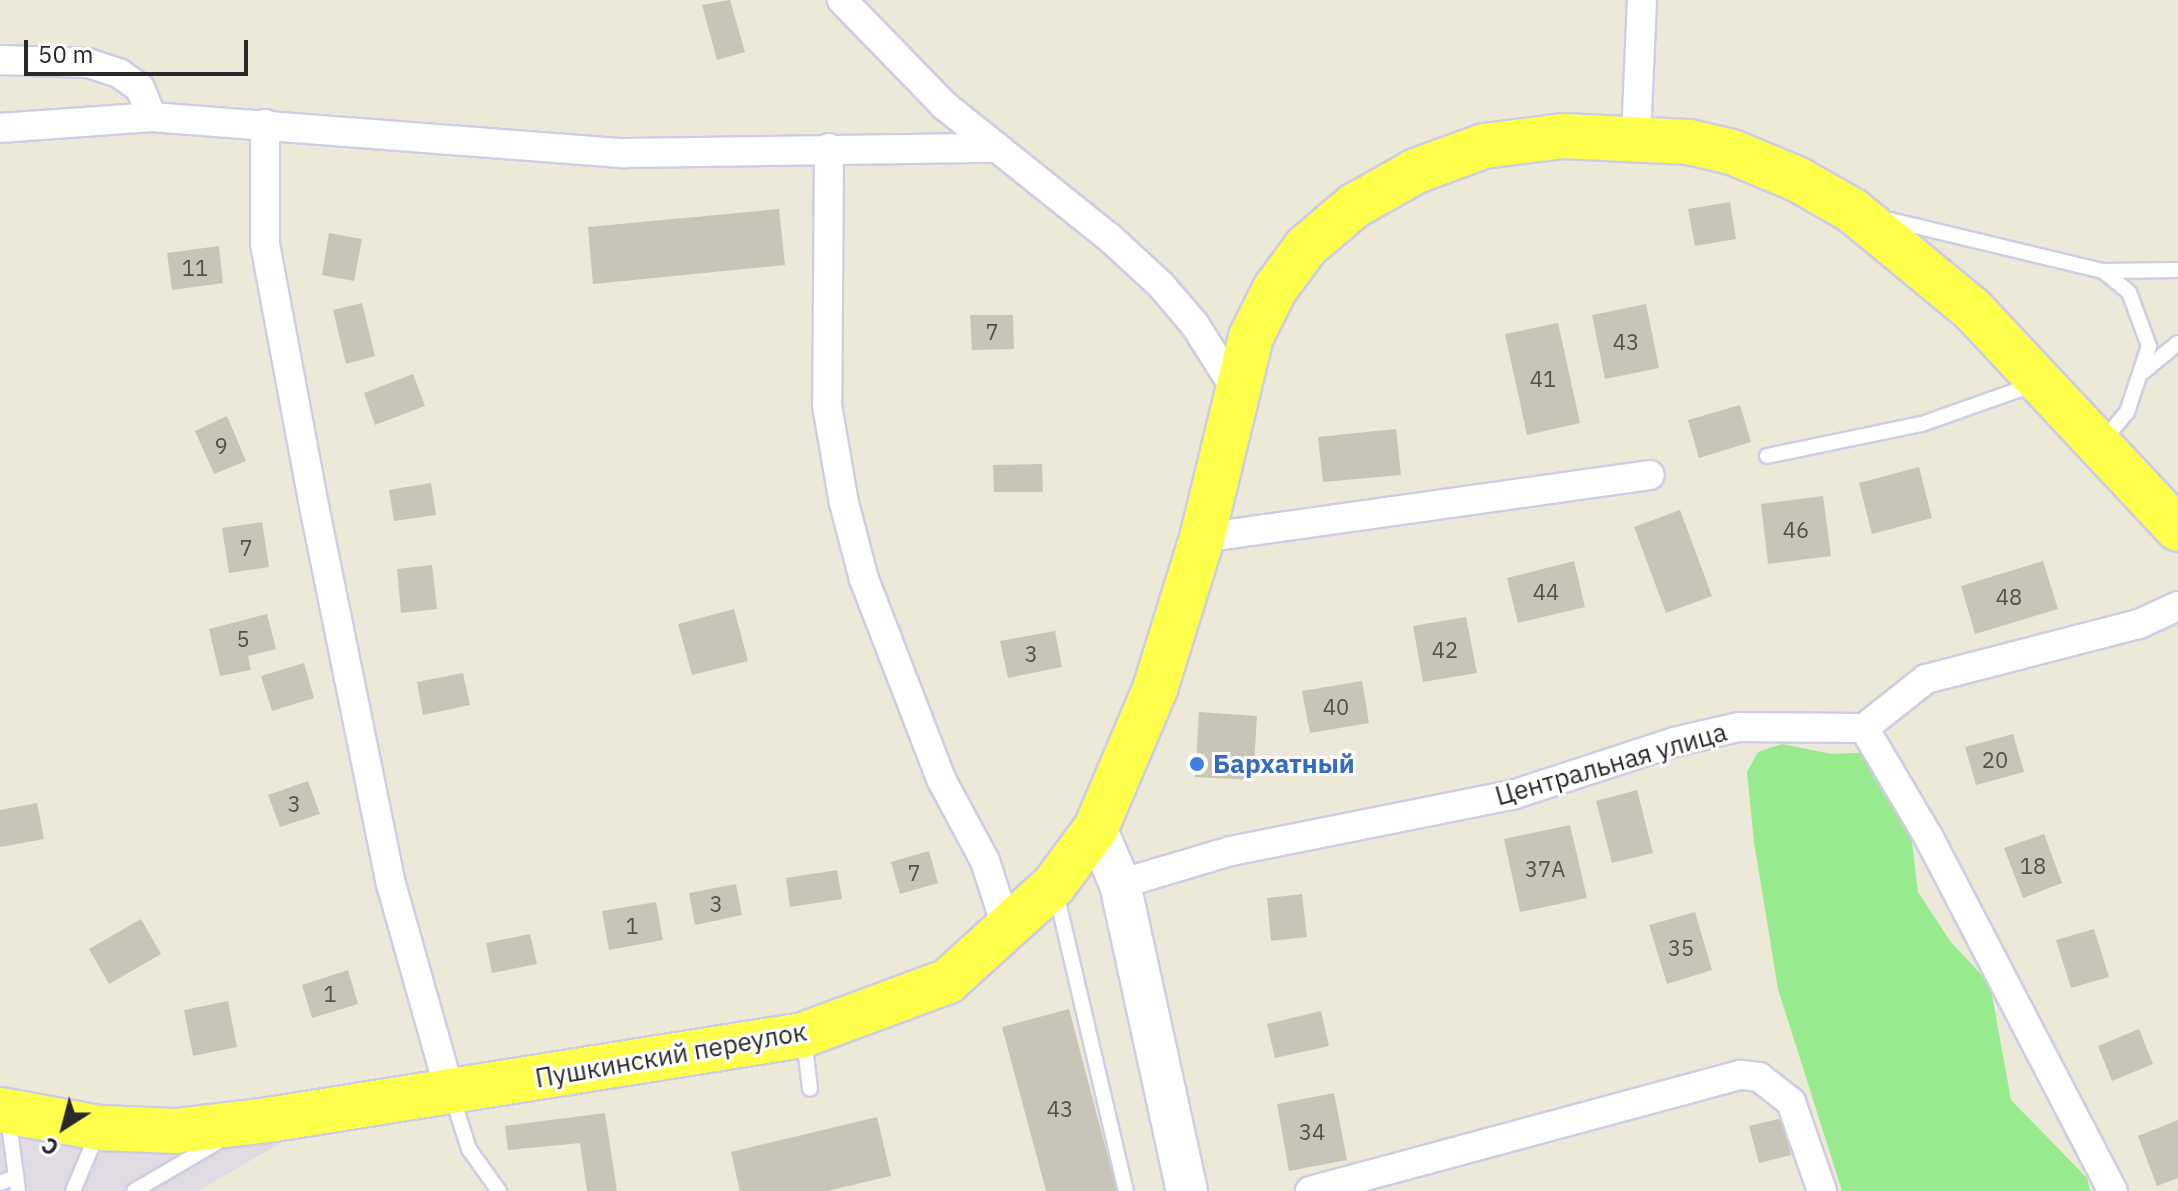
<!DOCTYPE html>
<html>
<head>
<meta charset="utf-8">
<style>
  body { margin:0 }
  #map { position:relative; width:2178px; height:1191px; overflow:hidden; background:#ede9d8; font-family:"IBM Plex Sans",sans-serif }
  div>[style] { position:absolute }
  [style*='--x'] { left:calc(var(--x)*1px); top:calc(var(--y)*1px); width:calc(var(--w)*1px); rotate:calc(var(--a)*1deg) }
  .industrial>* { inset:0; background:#dfdae4 }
  .green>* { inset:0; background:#97ea8e }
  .building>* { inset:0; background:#c8c5b8 }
  .roads { filter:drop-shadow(2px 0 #cecde4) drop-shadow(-2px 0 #cecde4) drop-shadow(0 2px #cecde4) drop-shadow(0 -2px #cecde4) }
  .lane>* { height:14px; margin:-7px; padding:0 7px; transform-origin:7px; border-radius:7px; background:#fff }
  .street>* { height:28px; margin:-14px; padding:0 14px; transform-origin:14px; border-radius:14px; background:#fff }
  .secondary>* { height:40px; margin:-20px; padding:0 20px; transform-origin:20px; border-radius:20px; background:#fff }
  .primary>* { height:44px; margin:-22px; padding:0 22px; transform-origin:22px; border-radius:22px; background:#fdff4b }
  .dots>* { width:22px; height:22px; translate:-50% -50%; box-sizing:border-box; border:4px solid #fff; border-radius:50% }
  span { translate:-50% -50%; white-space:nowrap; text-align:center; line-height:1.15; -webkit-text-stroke:6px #fff; paint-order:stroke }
  .number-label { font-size:22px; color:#51504d }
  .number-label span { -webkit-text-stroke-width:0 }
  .shop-label { font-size:26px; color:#366cbe; font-weight:700 }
  .left { translate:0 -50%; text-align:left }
  .street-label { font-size:26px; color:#292929 }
  .north { position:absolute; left:24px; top:1087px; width:80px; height:80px; -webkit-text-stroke:6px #fff; paint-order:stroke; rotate:216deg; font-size:22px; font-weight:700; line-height:32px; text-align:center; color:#292929 }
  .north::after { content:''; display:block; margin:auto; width:28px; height:36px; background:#292929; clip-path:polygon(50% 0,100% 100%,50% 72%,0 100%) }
  .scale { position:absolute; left:24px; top:40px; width:224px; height:36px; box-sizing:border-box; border:4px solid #292929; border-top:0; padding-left:10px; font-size:24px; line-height:28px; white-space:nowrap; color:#292929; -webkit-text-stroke:6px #fff; paint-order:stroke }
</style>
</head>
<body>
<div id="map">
  <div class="industrial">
    <i style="clip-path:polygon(0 1134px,112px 1145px,292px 1136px,198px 1191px,0 1191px)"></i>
  </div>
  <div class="green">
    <i style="clip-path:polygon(1782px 744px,1832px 754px,1876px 752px,1896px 786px,1912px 842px,1918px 892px,1950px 941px,1990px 984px,2011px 1100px,2087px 1178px,2090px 1191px,1842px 1191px,1778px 989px,1754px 842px,1747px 772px,1758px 752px)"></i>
  </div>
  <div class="building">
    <i style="clip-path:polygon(730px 0,745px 52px,717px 60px,702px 5px)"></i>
    <i style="clip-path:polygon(1730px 202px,1736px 239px,1695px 246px,1688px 209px)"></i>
    <i style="clip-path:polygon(779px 209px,785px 265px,593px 284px,588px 227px)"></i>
    <i style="clip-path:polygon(329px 233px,362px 239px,354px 281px,322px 275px)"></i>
    <i style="clip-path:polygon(219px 246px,223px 283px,172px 290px,167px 253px)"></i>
    <i style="clip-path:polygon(362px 303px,375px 356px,346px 364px,333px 310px)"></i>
    <i style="clip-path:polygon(1646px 304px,1659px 368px,1605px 379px,1592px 315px)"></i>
    <i style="clip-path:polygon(970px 315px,1013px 315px,1014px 349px,972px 350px)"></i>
    <i style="clip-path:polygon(1558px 323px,1580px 423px,1527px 435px,1505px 334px)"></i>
    <i style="clip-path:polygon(413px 374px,425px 406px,375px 425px,364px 393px)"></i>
    <i style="clip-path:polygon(1740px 405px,1751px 442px,1699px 458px,1688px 420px)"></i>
    <i style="clip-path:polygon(227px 416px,246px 461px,214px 474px,195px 431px)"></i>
    <i style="clip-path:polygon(1396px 429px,1401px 475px,1323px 482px,1318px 437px)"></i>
    <i style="clip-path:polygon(1042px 464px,1043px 492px,994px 492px,993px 465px)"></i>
    <i style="clip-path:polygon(1919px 467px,1932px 518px,1872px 534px,1859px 483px)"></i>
    <i style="clip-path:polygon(431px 483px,436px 515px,394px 521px,389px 490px)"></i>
    <i style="clip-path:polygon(1823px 496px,1831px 556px,1768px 564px,1761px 504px)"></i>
    <i style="clip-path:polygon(1680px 510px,1712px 596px,1666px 613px,1634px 527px)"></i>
    <i style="clip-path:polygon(262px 522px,269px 567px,229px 573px,222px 528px)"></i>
    <i style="clip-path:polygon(1574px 561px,1585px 607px,1518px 623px,1507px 578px)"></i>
    <i style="clip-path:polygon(2043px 561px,2058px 609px,1975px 634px,1961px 586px)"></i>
    <i style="clip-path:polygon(432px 565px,437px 609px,401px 613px,397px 569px)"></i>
    <i style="clip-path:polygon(734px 609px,748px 661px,692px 675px,678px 624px)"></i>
    <i style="clip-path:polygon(267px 614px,276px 649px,248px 656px,251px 670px,220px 676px,209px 629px)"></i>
    <i style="clip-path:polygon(1466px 617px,1477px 673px,1423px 682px,1413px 626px)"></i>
    <i style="clip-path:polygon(1055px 631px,1062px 667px,1008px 678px,1000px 641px)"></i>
    <i style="clip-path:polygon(304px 663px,314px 698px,272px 711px,261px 676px)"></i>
    <i style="clip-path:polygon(463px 673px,470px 705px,423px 715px,417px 682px)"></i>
    <i style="clip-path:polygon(1362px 681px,1369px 723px,1310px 733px,1302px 691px)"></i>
    <i style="clip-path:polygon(1199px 712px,1257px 716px,1253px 780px,1195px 777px)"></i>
    <i style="clip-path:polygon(2013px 734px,2024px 772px,1976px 785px,1965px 747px)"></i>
    <i style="clip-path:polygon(308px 781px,320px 814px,280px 827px,268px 795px)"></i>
    <i style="clip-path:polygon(1637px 790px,1653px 853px,1612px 863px,1596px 801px)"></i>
    <i style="clip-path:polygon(37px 803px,44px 839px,0 847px,0 810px)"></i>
    <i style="clip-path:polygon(1570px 825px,1587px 898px,1520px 912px,1504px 839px)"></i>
    <i style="clip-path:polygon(2044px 834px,2062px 883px,2023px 898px,2004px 848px)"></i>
    <i style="clip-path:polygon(929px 851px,938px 883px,900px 894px,891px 862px)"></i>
    <i style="clip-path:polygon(837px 870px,842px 899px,790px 907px,786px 878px)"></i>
    <i style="clip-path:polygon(736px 884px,742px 915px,695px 925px,689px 893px)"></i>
    <i style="clip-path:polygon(1302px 894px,1307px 937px,1271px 941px,1267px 898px)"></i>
    <i style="clip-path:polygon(656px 902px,663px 940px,609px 950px,602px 911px)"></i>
    <i style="clip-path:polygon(1695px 912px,1712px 970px,1667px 984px,1649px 925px)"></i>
    <i style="clip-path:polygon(141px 919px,161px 954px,109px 984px,89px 949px)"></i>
    <i style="clip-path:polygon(2094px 929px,2109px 977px,2071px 988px,2056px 940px)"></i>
    <i style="clip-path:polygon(530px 934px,537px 964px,492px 973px,486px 943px)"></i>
    <i style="clip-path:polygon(348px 970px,358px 1004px,312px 1018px,302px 985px)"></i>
    <i style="clip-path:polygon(228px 1001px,237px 1047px,193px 1056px,184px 1010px)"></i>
    <i style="clip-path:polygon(1069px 1009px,1117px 1191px,1046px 1191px,1002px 1027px)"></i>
    <i style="clip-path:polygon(1321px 1011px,1329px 1046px,1275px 1058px,1267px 1024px)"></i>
    <i style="clip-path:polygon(2139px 1029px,2153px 1064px,2112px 1081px,2098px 1046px)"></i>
    <i style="clip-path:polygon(1334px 1093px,1347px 1160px,1289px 1171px,1277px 1104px)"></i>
    <i style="clip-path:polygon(605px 1113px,617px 1191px,587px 1191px,580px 1143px,508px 1150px,505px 1126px)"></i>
    <i style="clip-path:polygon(877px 1117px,891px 1176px,827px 1191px,740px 1191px,731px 1152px)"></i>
    <i style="clip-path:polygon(1782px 1118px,1791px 1155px,1759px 1163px,1749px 1126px)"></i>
    <i style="clip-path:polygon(2178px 1120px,2178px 1178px,2157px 1186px,2138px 1136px)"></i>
  </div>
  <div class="roads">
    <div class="lane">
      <i style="--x:1882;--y:218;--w:227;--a:13.5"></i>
      <i style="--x:2103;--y:271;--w:33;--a:39"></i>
      <i style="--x:2129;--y:292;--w:58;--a:69.7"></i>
      <i style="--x:2149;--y:346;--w:70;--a:108.4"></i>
      <i style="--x:2127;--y:412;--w:39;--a:130"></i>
      <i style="--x:2103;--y:271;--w:75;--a:-0.8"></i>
      <i style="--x:2144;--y:371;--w:44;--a:-39.5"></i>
      <i style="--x:1767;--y:456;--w:158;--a:-11.7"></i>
      <i style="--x:1922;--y:424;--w:120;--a:-19.5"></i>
      <i style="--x:1056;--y:893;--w:306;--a:76.8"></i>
      <i style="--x:804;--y:1038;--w:51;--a:83.3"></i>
      <i style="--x:452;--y:1096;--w:56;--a:72.2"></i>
      <i style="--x:469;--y:1149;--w:52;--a:54.5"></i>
      <i style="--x:8;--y:1116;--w:76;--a:82.4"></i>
      <i style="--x:0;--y:1183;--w:18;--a:-22"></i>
      <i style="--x:73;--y:1191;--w:64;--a:-67"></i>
      <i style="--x:134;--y:1191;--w:95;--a:-30.3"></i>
    </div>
    <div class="street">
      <i style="--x:842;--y:0;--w:148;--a:45.8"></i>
      <i style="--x:945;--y:106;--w:211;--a:38.7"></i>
      <i style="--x:1110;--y:238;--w:69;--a:42.7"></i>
      <i style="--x:1161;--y:285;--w:52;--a:49.6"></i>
      <i style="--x:1195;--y:325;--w:77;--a:57.8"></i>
      <i style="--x:0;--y:60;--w:88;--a:2"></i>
      <i style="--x:88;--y:63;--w:33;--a:18"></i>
      <i style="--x:119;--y:73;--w:26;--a:36"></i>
      <i style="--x:140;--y:88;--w:31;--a:68"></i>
      <i style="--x:265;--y:124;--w:120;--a:90"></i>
      <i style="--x:265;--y:244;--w:272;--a:79.4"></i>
      <i style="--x:315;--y:511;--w:381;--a:78.5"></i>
      <i style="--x:391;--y:884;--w:216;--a:74.2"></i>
      <i style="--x:0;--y:128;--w:152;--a:-4.1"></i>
      <i style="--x:152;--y:117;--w:473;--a:4.4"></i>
      <i style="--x:624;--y:153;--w:373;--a:-0.8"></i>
      <i style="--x:1636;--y:137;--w:137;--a:-87.5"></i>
      <i style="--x:829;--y:148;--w:257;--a:90.4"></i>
      <i style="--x:827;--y:405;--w:99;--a:80.2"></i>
      <i style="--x:844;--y:503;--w:79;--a:75.3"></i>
      <i style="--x:864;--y:579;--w:214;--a:68.9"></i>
      <i style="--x:941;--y:779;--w:93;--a:61.8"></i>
      <i style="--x:985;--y:861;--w:68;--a:72.1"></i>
      <i style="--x:1202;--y:538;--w:452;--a:-8"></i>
      <i style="--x:1864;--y:728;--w:128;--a:59.4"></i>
      <i style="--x:1929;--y:838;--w:398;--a:62.5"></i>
      <i style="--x:1120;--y:884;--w:116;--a:-16.6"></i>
      <i style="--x:1231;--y:851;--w:287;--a:-11.3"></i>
      <i style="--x:1512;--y:795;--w:170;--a:-18.1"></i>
      <i style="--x:1674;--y:742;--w:67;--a:-13"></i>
      <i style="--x:1739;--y:727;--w:125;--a:0.5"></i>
      <i style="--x:1864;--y:728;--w:79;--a:-38.3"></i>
      <i style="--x:1926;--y:679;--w:220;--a:-14.5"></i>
      <i style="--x:2139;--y:624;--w:43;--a:-24.8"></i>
      <i style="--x:1310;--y:1191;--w:446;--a:-15.1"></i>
      <i style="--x:1741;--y:1075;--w:18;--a:6"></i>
      <i style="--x:1759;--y:1077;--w:41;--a:38"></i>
      <i style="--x:1791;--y:1102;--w:94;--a:70.8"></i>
    </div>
    <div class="secondary">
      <i style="--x:1096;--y:828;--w:61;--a:66.8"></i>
      <i style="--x:1120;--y:884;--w:314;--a:77.7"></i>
    </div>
    <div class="primary">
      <i style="--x:0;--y:1110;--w:102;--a:10.2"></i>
      <i style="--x:100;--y:1128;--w:76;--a:2.3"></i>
      <i style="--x:176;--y:1131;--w:93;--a:-6.8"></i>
      <i style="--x:268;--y:1120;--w:542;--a:-9.03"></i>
      <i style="--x:803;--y:1035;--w:155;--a:-20.4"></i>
      <i style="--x:948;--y:981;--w:143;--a:-42.2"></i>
      <i style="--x:1054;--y:885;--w:71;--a:-53.6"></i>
      <i style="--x:1096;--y:828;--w:151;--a:-67"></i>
      <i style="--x:1155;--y:689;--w:158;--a:-72.7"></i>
      <i style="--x:1202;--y:538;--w:207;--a:-76.3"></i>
      <i style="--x:1251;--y:337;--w:54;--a:-63.4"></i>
      <i style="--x:1275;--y:289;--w:52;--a:-53.6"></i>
      <i style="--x:1306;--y:247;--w:63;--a:-40.5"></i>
      <i style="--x:1354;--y:206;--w:71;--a:-29.4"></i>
      <i style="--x:1416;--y:171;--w:72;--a:-20.2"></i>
      <i style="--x:1484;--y:146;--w:80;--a:-7.2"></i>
      <i style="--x:1563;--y:136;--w:126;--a:2.7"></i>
      <i style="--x:1689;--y:142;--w:44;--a:13.1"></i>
      <i style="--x:1732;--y:152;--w:70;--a:22.6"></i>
      <i style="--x:1797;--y:179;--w:64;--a:29.7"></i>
      <i style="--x:1853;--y:211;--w:154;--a:39.5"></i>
      <i style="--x:1972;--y:309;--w:301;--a:46.9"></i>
    </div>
  </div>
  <div class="dots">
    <i style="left:1197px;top:764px;background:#3f7fe0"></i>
  </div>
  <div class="number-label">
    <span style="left:195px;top:268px">11</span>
    <span style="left:992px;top:332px">7</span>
    <span style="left:1626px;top:342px">43</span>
    <span style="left:1543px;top:379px">41</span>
    <span style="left:221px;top:446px">9</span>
    <span style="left:1796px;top:530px">46</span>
    <span style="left:246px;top:548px">7</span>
    <span style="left:1546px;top:592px">44</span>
    <span style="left:2009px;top:597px">48</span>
    <span style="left:243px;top:639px">5</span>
    <span style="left:1445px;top:650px">42</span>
    <span style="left:1031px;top:654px">3</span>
    <span style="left:1336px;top:707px">40</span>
    <span style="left:1995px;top:760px">20</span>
    <span style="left:294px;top:804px">3</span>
    <span style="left:2033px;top:866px">18</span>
    <span style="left:1545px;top:869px">37А</span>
    <span style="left:914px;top:873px">7</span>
    <span style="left:716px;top:904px">3</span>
    <span style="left:632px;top:926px">1</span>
    <span style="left:1681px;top:948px">35</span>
    <span style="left:330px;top:994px">1</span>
    <span style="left:1060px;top:1109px">43</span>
    <span style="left:1312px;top:1132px">34</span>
  </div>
  <div class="shop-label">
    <span class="left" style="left:1213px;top:764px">Бархатный</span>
  </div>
  <div class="street-label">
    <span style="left:1611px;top:764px;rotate:-16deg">Центральная улица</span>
    <span style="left:671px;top:1055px;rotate:-10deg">Пушкинский переулок</span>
  </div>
  <div class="north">С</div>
  <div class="scale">50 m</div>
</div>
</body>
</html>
